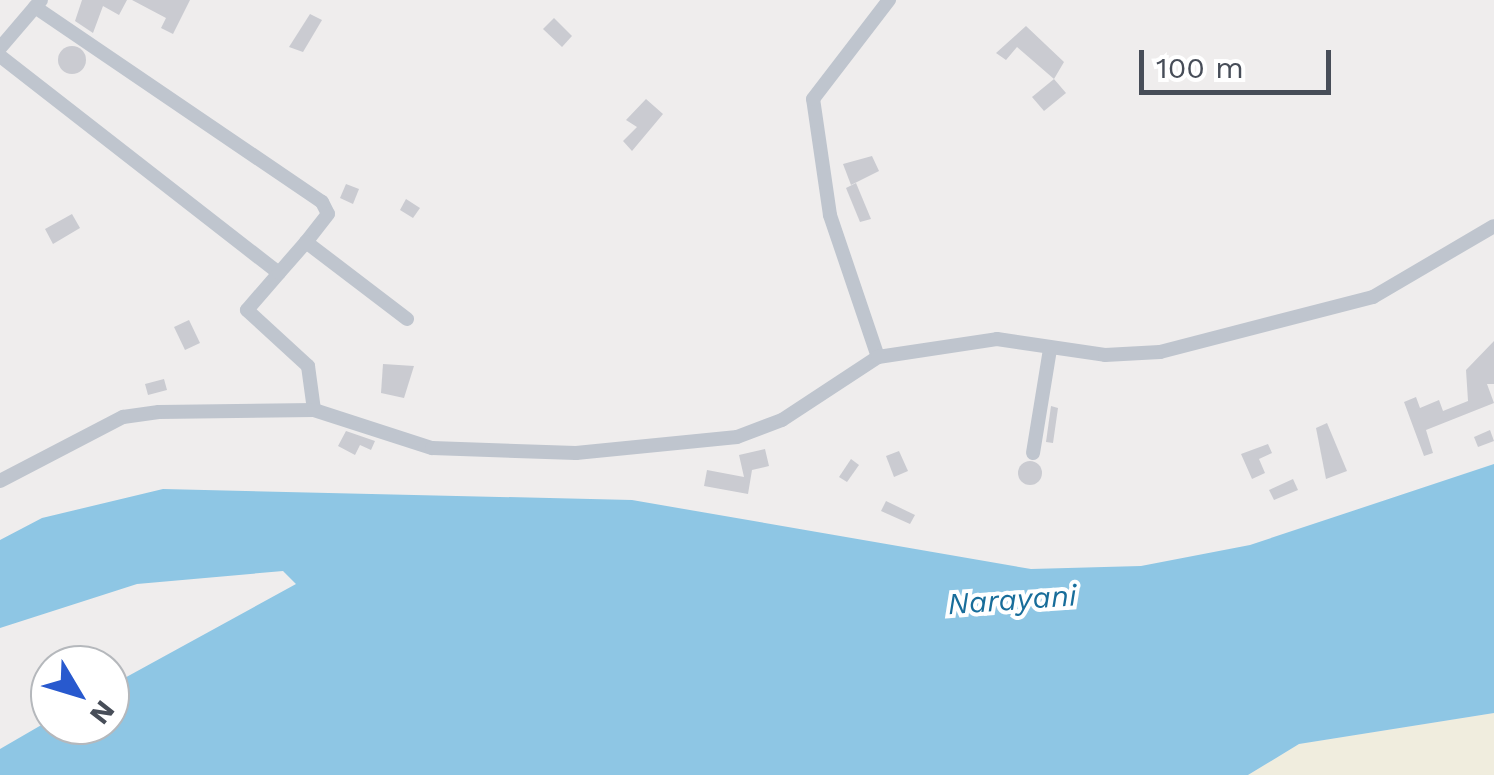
<!DOCTYPE html>
<html>
<head>
<meta charset="utf-8">
<style>
  body { margin:0 }
  #map { position:relative; width:1494px; height:775px; overflow:hidden; background:#efeded; font-family:"Work Sans",sans-serif }
  div>[style] { position:absolute }
  [style*='--x'] { left:calc(var(--x)*1px); top:calc(var(--y)*1px); width:calc(var(--w)*1px); rotate:calc(var(--a)*1deg) }
  .sand>* { inset:0; background:#f0edde }
  .water>* { inset:0; background:#8ec6e4 }
  .building>* { inset:0; background:#cacbd1 }
  .round { border-radius:50% }
  .minor>* { height:14px; margin:-7px; padding:0 7px; transform-origin:7px; border-radius:7px; background:#bfc5ce }
  span { translate:-50% -50%; white-space:nowrap; text-align:center; line-height:1.15; -webkit-text-stroke:8px #fff; paint-order:stroke }
  .water-label { font-size:30px; color:#186d9a; font-style:italic }
  .north { position:absolute; left:30px; top:645px; width:100px; height:100px; box-sizing:border-box; background:#fff; border:2px solid #b5b8bc; border-radius:50%; rotate:128deg; font-size:28px; font-weight:700; line-height:40px; text-align:center; color:#474d58 }
  .north::after { content:''; display:block; margin:auto; width:35px; height:45px; background:#2859ce; clip-path:polygon(50% 0,100% 100%,50% 72%,0 100%) }
  .scale { position:absolute; left:1139px; top:50px; width:192px; height:45px; box-sizing:border-box; border:5px solid #474d58; border-top:0; padding-left:12px; font-size:30px; line-height:35px; white-space:nowrap; color:#474d58; -webkit-text-stroke:8px #fff; paint-order:stroke }
</style>
</head>
<body>
<div id="map">
  <div class="sand">
    <i style="clip-path:polygon(1494px 713px,1494px 775px,1248px 775px,1299px 744px)"></i>
  </div>
  <div class="water">
    <i style="clip-path:polygon(1494px 464px,1494px 713px,1299px 744px,1248px 775px,0 775px,0 749px,50px 720px,110px 725px,110px 686px,296px 584px,283px 571px,137px 584px,0 628px,0 540px,42px 518px,163px 489px,632px 500px,1031px 569px,1141px 566px,1250px 545px)"></i>
  </div>
  <div class="building">
    <i style="clip-path:polygon(82px 0,127px 0,119px 15px,103px 6px,93px 33px,75px 21px)"></i>
    <i style="clip-path:polygon(132px 0,190px 0,173px 34px,161px 28px,166px 18px)"></i>
    <i style="clip-path:polygon(310px 14px,322px 20px,303px 52px,289px 47px)"></i>
    <i style="clip-path:polygon(554px 18px,572px 36px,562px 47px,543px 29px)"></i>
    <i style="clip-path:polygon(1026px 26px,1064px 62px,1054px 79px,1017px 47px,1006px 60px,996px 53px)"></i>
    <i class="round" style="left:58px;top:46px;width:28px;height:28px"></i>
    <i style="clip-path:polygon(1054px 79px,1066px 93px,1044px 111px,1032px 97px)"></i>
    <i style="clip-path:polygon(646px 99px,663px 114px,632px 151px,623px 141px,637px 127px,626px 120px)"></i>
    <i style="clip-path:polygon(872px 156px,879px 171px,851px 185px,843px 164px)"></i>
    <i style="clip-path:polygon(856px 183px,871px 219px,860px 222px,846px 188px)"></i>
    <i style="clip-path:polygon(346px 184px,359px 189px,353px 204px,340px 198px)"></i>
    <i style="clip-path:polygon(406px 199px,420px 208px,413px 218px,400px 210px)"></i>
    <i style="clip-path:polygon(72px 214px,80px 228px,53px 244px,45px 229px)"></i>
    <i style="clip-path:polygon(189px 320px,200px 343px,185px 350px,174px 327px)"></i>
    <i style="clip-path:polygon(1494px 341px,1494px 384px,1487px 384px,1494px 403px,1426px 430px,1433px 453px,1424px 456px,1404px 402px,1416px 397px,1420px 408px,1439px 400px,1443px 411px,1468px 401px,1466px 370px)"></i>
    <i style="clip-path:polygon(383px 364px,414px 366px,404px 398px,381px 393px)"></i>
    <i style="clip-path:polygon(164px 379px,167px 390px,148px 395px,145px 384px)"></i>
    <i style="clip-path:polygon(1051px 406px,1058px 408px,1053px 443px,1046px 442px)"></i>
    <i style="clip-path:polygon(1327px 423px,1347px 471px,1326px 479px,1316px 428px)"></i>
    <i style="clip-path:polygon(1490px 430px,1494px 441px,1478px 447px,1474px 437px)"></i>
    <i style="clip-path:polygon(346px 431px,375px 441px,371px 450px,360px 445px,355px 455px,338px 446px)"></i>
    <i style="clip-path:polygon(1268px 444px,1272px 453px,1259px 459px,1265px 473px,1252px 479px,1241px 454px)"></i>
    <i style="clip-path:polygon(765px 449px,769px 466px,752px 470px,748px 494px,704px 486px,707px 470px,744px 477px,739px 455px)"></i>
    <i style="clip-path:polygon(899px 451px,908px 471px,894px 477px,886px 456px)"></i>
    <i style="clip-path:polygon(851px 459px,859px 465px,847px 482px,839px 477px)"></i>
    <i class="round" style="left:1018px;top:461px;width:24px;height:24px"></i>
    <i style="clip-path:polygon(1293px 479px,1298px 490px,1274px 500px,1269px 490px)"></i>
    <i style="clip-path:polygon(886px 501px,915px 515px,910px 524px,881px 511px)"></i>
  </div>
  <div class="minor">
    <i style="--x:35;--y:7;--w:347;--a:34.2"></i>
    <i style="--x:322;--y:202;--w:13;--a:63"></i>
    <i style="--x:328;--y:214;--w:36;--a:128"></i>
    <i style="--x:0;--y:48;--w:63;--a:-49.5"></i>
    <i style="--x:0;--y:56;--w:353;--a:37.9"></i>
    <i style="--x:279;--y:273;--w:49;--a:130.9"></i>
    <i style="--x:247;--y:310;--w:83;--a:42.6"></i>
    <i style="--x:308;--y:366;--w:44;--a:82.2"></i>
    <i style="--x:279;--y:273;--w:41;--a:-48.9"></i>
    <i style="--x:306;--y:242;--w:127;--a:37.3"></i>
    <i style="--x:878;--y:357;--w:150;--a:-108.7"></i>
    <i style="--x:830;--y:215;--w:117;--a:-98.3"></i>
    <i style="--x:813;--y:99;--w:125;--a:-52.5"></i>
    <i style="--x:1033;--y:453;--w:105;--a:-80.7"></i>
    <i style="--x:0;--y:481;--w:139;--a:-27.5"></i>
    <i style="--x:123;--y:417;--w:36;--a:-8"></i>
    <i style="--x:159;--y:412;--w:155;--a:-0.7"></i>
    <i style="--x:314;--y:410;--w:124;--a:17.9"></i>
    <i style="--x:432;--y:448;--w:144;--a:2"></i>
    <i style="--x:576;--y:453;--w:162;--a:-5.7"></i>
    <i style="--x:737;--y:437;--w:48;--a:-20.7"></i>
    <i style="--x:782;--y:420;--w:115;--a:-33.3"></i>
    <i style="--x:878;--y:357;--w:120;--a:-8.6"></i>
    <i style="--x:997;--y:339;--w:109;--a:8.4"></i>
    <i style="--x:1105;--y:355;--w:55;--a:-3.1"></i>
    <i style="--x:1160;--y:352;--w:220;--a:-14.5"></i>
    <i style="--x:1373;--y:297;--w:140;--a:-30.4"></i>
  </div>
  <div class="water-label">
    <span style="left:1012px;top:600px;rotate:-4deg">Narayani</span>
  </div>
  <div class="north">N</div>
  <div class="scale">100 m</div>
</div>
</body>
</html>
